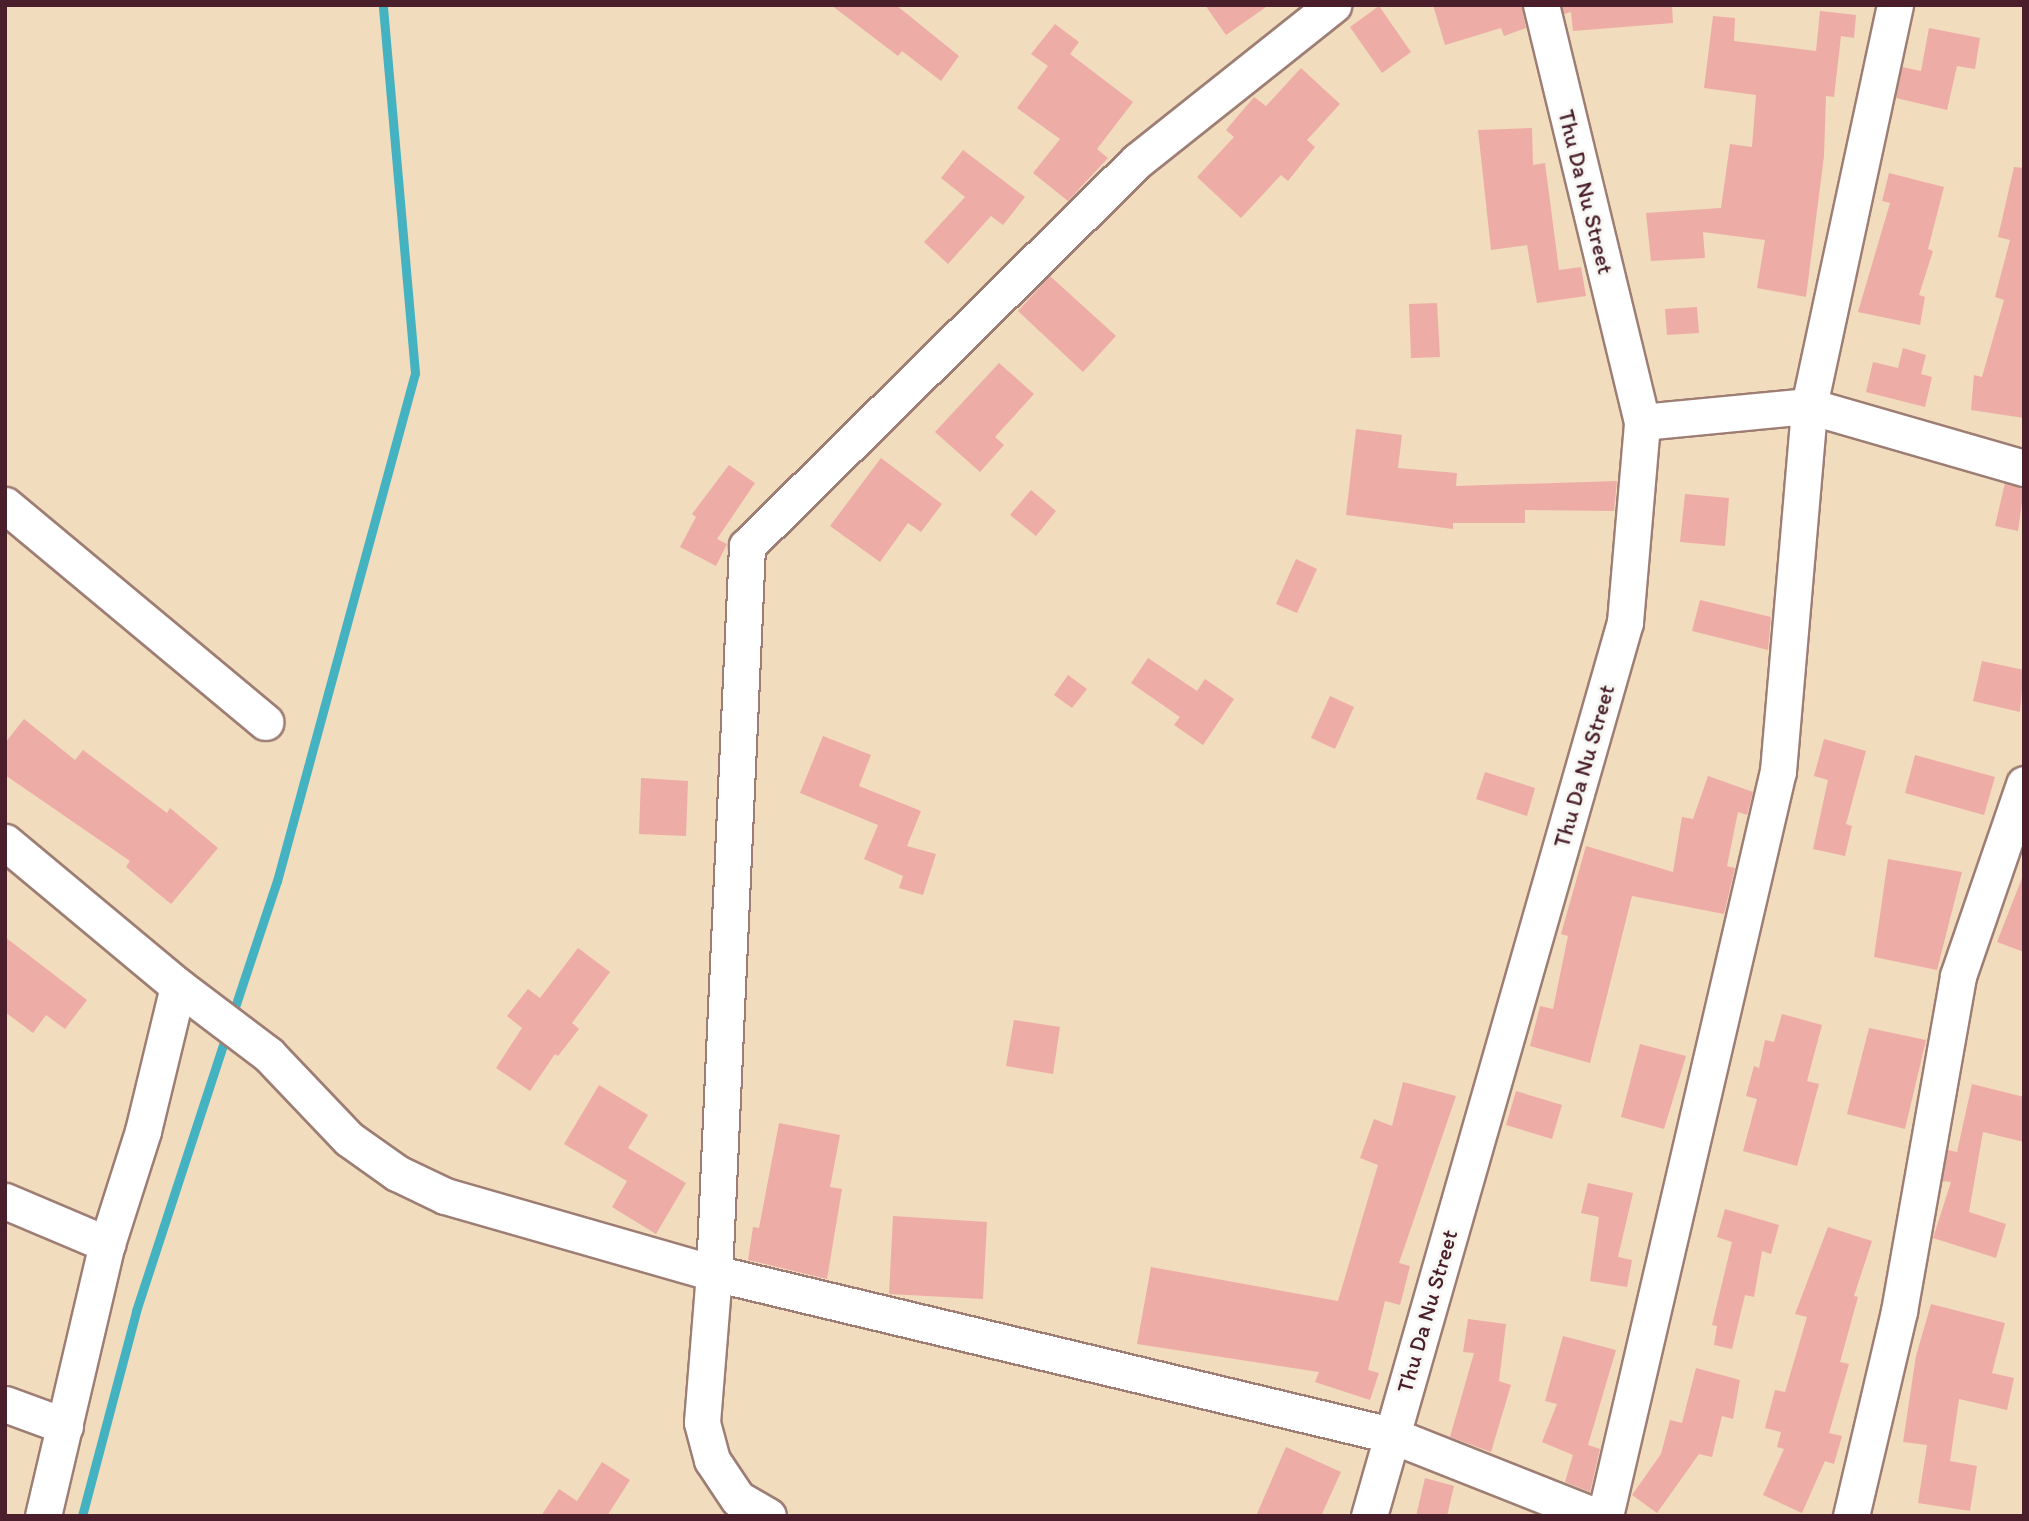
<!DOCTYPE html>
<html>
<head>
<meta charset="utf-8">
<style>
  body { margin:0 }
  #map { position:relative; width:2029px; height:1521px; overflow:hidden; background:#f1dcbd; font-family:Itim,sans-serif }
  div>[style] { position:absolute }
  [style*='--x'] { left:calc(var(--x)*1px); top:calc(var(--y)*1px); width:calc(var(--w)*1px); rotate:calc(var(--a)*1deg) }
  .stream>* { height:9px; margin:-4.5px; padding:0 4.5px; transform-origin:4.5px; border-radius:4.5px; background:#44b2c0 }
  .building>* { inset:0; background:#eeaca6 }
  .roads { filter:drop-shadow(2px 0 #9e7e74) drop-shadow(-2px 0 #9e7e74) drop-shadow(0 2px #9e7e74) drop-shadow(0 -2px #9e7e74) }
  .minor>* { height:35px; margin:-17.5px; padding:0 17.5px; transform-origin:17.5px; border-radius:17.5px; background:#fff }
  span { translate:-50% -50%; white-space:nowrap; text-align:center; line-height:1.15; -webkit-text-stroke:6px #f6f6f2; paint-order:stroke }
  .street-label { font-size:23px; color:#4a1f2b }
  .frame { position:absolute; inset:0; border:7px solid #4a1f2b; pointer-events:none }
</style>
</head>
<body>
<div id="map">
  <div class="stream">
    <i style="--x:232;--y:1016;--w:142;--a:-71.6"></i>
    <i style="--x:277;--y:881;--w:526;--a:-74.8"></i>
    <i style="--x:415;--y:373;--w:369;--a:-95"></i>
    <i style="--x:82;--y:1516;--w:212;--a:-75.2"></i>
    <i style="--x:136;--y:1311;--w:293;--a:-71.9"></i>
  </div>
  <div class="building">
    <i style="clip-path:polygon(831px 5px,896px 5px,959px 56px,941px 81px,902px 51px,898px 56px)"></i>
    <i style="clip-path:polygon(1205px 5px,1269px 5px,1226px 35px)"></i>
    <i style="clip-path:polygon(1433px 5px,1521px 5px,1526px 28px,1504px 36px,1501px 28px,1445px 45px)"></i>
    <i style="clip-path:polygon(1562px 5px,1672px 5px,1673px 23px,1573px 31px,1571px 12px,1564px 14px)"></i>
    <i style="clip-path:polygon(1379px 6px,1411px 52px,1382px 73px,1350px 27px)"></i>
    <i style="clip-path:polygon(1820px 11px,1856px 15px,1854px 38px,1841px 36px,1834px 97px,1826px 96px,1824px 156px,1806px 297px,1757px 288px,1765px 240px,1703px 232px,1705px 258px,1651px 261px,1646px 213px,1721px 208px,1730px 144px,1752px 147px,1756px 95px,1704px 88px,1713px 16px,1735px 18px,1734px 41px,1816px 51px)"></i>
    <i style="clip-path:polygon(1055px 24px,1079px 42px,1070px 54px,1133px 102px,1097px 149px,1108px 158px,1068px 201px,1033px 173px,1060px 139px,1017px 108px,1048px 66px,1031px 54px)"></i>
    <i style="clip-path:polygon(1929px 28px,1980px 38px,1975px 69px,1957px 66px,1947px 110px,1896px 98px,1902px 67px,1921px 71px)"></i>
    <i style="clip-path:polygon(1301px 68px,1340px 104px,1307px 140px,1315px 147px,1288px 181px,1281px 175px,1241px 218px,1197px 177px,1234px 137px,1226px 130px,1254px 97px,1266px 106px)"></i>
    <i style="clip-path:polygon(1532px 128px,1533px 165px,1545px 163px,1559px 270px,1581px 267px,1586px 296px,1537px 303px,1527px 245px,1491px 250px,1478px 130px)"></i>
    <i style="clip-path:polygon(963px 150px,1025px 197px,1003px 225px,991px 216px,948px 264px,924px 242px,965px 197px,941px 178px)"></i>
    <i style="clip-path:polygon(2014px 167px,2024px 168px,2024px 418px,1971px 410px,1974px 375px,1982px 377px,2004px 300px,1995px 297px,2010px 240px,1998px 237px)"></i>
    <i style="clip-path:polygon(1889px 173px,1944px 187px,1928px 249px,1933px 251px,1919px 295px,1925px 297px,1920px 325px,1858px 312px,1890px 203px,1882px 201px)"></i>
    <i style="clip-path:polygon(1050px 276px,1116px 336px,1083px 372px,1018px 311px)"></i>
    <i style="clip-path:polygon(1437px 303px,1440px 357px,1411px 358px,1409px 304px)"></i>
    <i style="clip-path:polygon(1697px 307px,1699px 333px,1667px 335px,1665px 309px)"></i>
    <i style="clip-path:polygon(1903px 348px,1926px 355px,1921px 374px,1932px 377px,1925px 407px,1866px 392px,1873px 362px,1898px 368px)"></i>
    <i style="clip-path:polygon(999px 363px,1034px 394px,995px 437px,1004px 445px,980px 472px,935px 432px)"></i>
    <i style="clip-path:polygon(1356px 429px,1402px 435px,1398px 468px,1457px 473px,1456px 486px,1617px 481px,1614px 511px,1525px 510px,1525px 523px,1453px 523px,1453px 529px,1346px 515px)"></i>
    <i style="clip-path:polygon(881px 458px,942px 504px,921px 532px,908px 523px,880px 562px,830px 526px)"></i>
    <i style="clip-path:polygon(729px 465px,755px 483px,717px 539px,727px 544px,716px 566px,680px 547px,696px 517px,692px 514px)"></i>
    <i style="clip-path:polygon(2005px 483px,2024px 488px,2018px 531px,1995px 526px)"></i>
    <i style="clip-path:polygon(1031px 490px,1056px 511px,1036px 536px,1010px 515px)"></i>
    <i style="clip-path:polygon(1685px 494px,1729px 498px,1725px 546px,1680px 542px)"></i>
    <i style="clip-path:polygon(1296px 559px,1317px 569px,1297px 613px,1276px 604px)"></i>
    <i style="clip-path:polygon(1700px 600px,1771px 617px,1768px 650px,1692px 631px)"></i>
    <i style="clip-path:polygon(1148px 658px,1197px 691px,1205px 679px,1234px 699px,1203px 745px,1174px 725px,1180px 717px,1131px 683px)"></i>
    <i style="clip-path:polygon(1982px 661px,2024px 670px,2020px 712px,1973px 701px)"></i>
    <i style="clip-path:polygon(1068px 675px,1087px 689px,1072px 708px,1054px 695px)"></i>
    <i style="clip-path:polygon(1330px 696px,1354px 707px,1335px 749px,1311px 738px)"></i>
    <i style="clip-path:polygon(24px 719px,75px 760px,83px 750px,167px 813px,170px 808px,218px 848px,171px 904px,126px 867px,130px 861px,5px 775px,5px 743px)"></i>
    <i style="clip-path:polygon(823px 736px,871px 755px,859px 786px,921px 811px,907px 846px,936px 854px,923px 895px,899px 888px,903px 876px,864px 859px,878px 825px,800px 793px)"></i>
    <i style="clip-path:polygon(1824px 739px,1866px 751px,1846px 824px,1852px 826px,1845px 856px,1813px 849px,1828px 780px,1814px 776px)"></i>
    <i style="clip-path:polygon(1915px 755px,1995px 777px,1984px 815px,1905px 793px)"></i>
    <i style="clip-path:polygon(1485px 772px,1535px 788px,1527px 816px,1476px 799px)"></i>
    <i style="clip-path:polygon(1708px 776px,1753px 792px,1747px 815px,1738px 812px,1727px 866px,1735px 868px,1724px 914px,1632px 896px,1590px 1063px,1530px 1046px,1540px 1006px,1553px 1009px,1568px 936px,1561px 934px,1586px 846px,1673px 872px,1682px 817px,1693px 819px)"></i>
    <i style="clip-path:polygon(641px 778px,688px 781px,686px 836px,639px 834px)"></i>
    <i style="clip-path:polygon(1888px 859px,1962px 872px,1937px 970px,1874px 957px)"></i>
    <i style="clip-path:polygon(2022px 878px,2024px 878px,2024px 952px,1997px 942px)"></i>
    <i style="clip-path:polygon(5px 937px,87px 1000px,65px 1029px,46px 1015px,33px 1033px,5px 1012px)"></i>
    <i style="clip-path:polygon(578px 948px,610px 972px,572px 1023px,579px 1029px,558px 1056px,555px 1054px,530px 1091px,496px 1068px,522px 1028px,507px 1016px,528px 989px,540px 998px)"></i>
    <i style="clip-path:polygon(1782px 1014px,1822px 1025px,1807px 1081px,1819px 1084px,1797px 1166px,1743px 1151px,1757px 1099px,1746px 1096px,1754px 1066px,1759px 1068px,1765px 1040px,1774px 1042px)"></i>
    <i style="clip-path:polygon(1014px 1020px,1060px 1027px,1053px 1074px,1006px 1066px)"></i>
    <i style="clip-path:polygon(1869px 1028px,1926px 1040px,1905px 1129px,1847px 1114px)"></i>
    <i style="clip-path:polygon(1640px 1044px,1686px 1056px,1664px 1129px,1621px 1117px)"></i>
    <i style="clip-path:polygon(1403px 1082px,1456px 1096px,1399px 1263px,1410px 1266px,1400px 1305px,1385px 1301px,1368px 1370px,1379px 1373px,1370px 1400px,1315px 1382px,1319px 1372px,1137px 1344px,1151px 1267px,1338px 1301px,1378px 1165px,1360px 1158px,1374px 1119px,1392px 1126px)"></i>
    <i style="clip-path:polygon(1972px 1084px,2024px 1097px,2024px 1142px,1983px 1132px,1969px 1212px,2006px 1224px,1996px 1258px,1933px 1238px,1951px 1182px,1942px 1181px,1948px 1150px,1957px 1152px)"></i>
    <i style="clip-path:polygon(599px 1085px,648px 1115px,628px 1148px,686px 1183px,656px 1234px,612px 1207px,627px 1181px,564px 1144px)"></i>
    <i style="clip-path:polygon(1516px 1091px,1562px 1105px,1552px 1139px,1506px 1125px)"></i>
    <i style="clip-path:polygon(779px 1123px,840px 1135px,830px 1187px,842px 1189px,827px 1279px,748px 1260px,753px 1227px,759px 1228px)"></i>
    <i style="clip-path:polygon(1588px 1183px,1633px 1193px,1618px 1257px,1632px 1260px,1627px 1287px,1590px 1281px,1599px 1217px,1581px 1213px)"></i>
    <i style="clip-path:polygon(1725px 1209px,1779px 1225px,1771px 1254px,1762px 1251px,1754px 1297px,1745px 1295px,1732px 1349px,1714px 1345px,1717px 1326px,1712px 1325px,1732px 1242px,1717px 1237px)"></i>
    <i style="clip-path:polygon(893px 1216px,987px 1222px,983px 1299px,889px 1294px)"></i>
    <i style="clip-path:polygon(1828px 1227px,1872px 1241px,1854px 1296px,1858px 1297px,1840px 1362px,1849px 1364px,1829px 1433px,1842px 1436px,1834px 1464px,1825px 1461px,1802px 1513px,1763px 1495px,1784px 1449px,1777px 1447px,1781px 1432px,1765px 1428px,1775px 1390px,1785px 1392px,1807px 1317px,1795px 1314px)"></i>
    <i style="clip-path:polygon(1931px 1304px,2005px 1323px,1992px 1373px,2014px 1378px,2007px 1410px,1959px 1399px,1950px 1461px,1977px 1466px,1970px 1511px,1918px 1503px,1927px 1445px,1903px 1442px,1916px 1356px)"></i>
    <i style="clip-path:polygon(1468px 1319px,1506px 1324px,1499px 1381px,1511px 1385px,1491px 1452px,1450px 1437px,1474px 1353px,1463px 1352px)"></i>
    <i style="clip-path:polygon(1563px 1336px,1616px 1350px,1588px 1445px,1600px 1449px,1590px 1492px,1565px 1482px,1573px 1455px,1542px 1442px,1557px 1404px,1545px 1401px)"></i>
    <i style="clip-path:polygon(1696px 1368px,1740px 1380px,1733px 1419px,1722px 1416px,1712px 1457px,1699px 1454px,1657px 1513px,1632px 1495px,1661px 1454px,1670px 1420px,1682px 1423px)"></i>
    <i style="clip-path:polygon(1286px 1447px,1341px 1472px,1321px 1516px,1256px 1516px)"></i>
    <i style="clip-path:polygon(602px 1462px,630px 1480px,607px 1516px,541px 1516px,559px 1489px,577px 1501px)"></i>
    <i style="clip-path:polygon(1425px 1478px,1454px 1486px,1447px 1516px,1416px 1516px)"></i>
  </div>
  <div class="roads">
    <div class="minor">
      <i style="--x:1642;--y:422;--w:168;--a:-5.5"></i>
      <i style="--x:1809;--y:406;--w:224;--a:16.1"></i>
      <i style="--x:5;--y:505;--w:339;--a:39.8"></i>
      <i style="--x:5;--y:842;--w:225;--a:39.8"></i>
      <i style="--x:178;--y:986;--w:113;--a:37.1"></i>
      <i style="--x:268;--y:1054;--w:117;--a:46.4"></i>
      <i style="--x:349;--y:1139;--w:59;--a:35.3"></i>
      <i style="--x:397;--y:1173;--w:53;--a:25.6"></i>
      <i style="--x:445;--y:1196;--w:280;--a:16"></i>
      <i style="--x:714;--y:1273;--w:696;--a:13.46"></i>
      <i style="--x:1391;--y:1435;--w:220;--a:21.6"></i>
      <i style="--x:5;--y:1201;--w:111;--a:22.9"></i>
      <i style="--x:5;--y:1404;--w:64;--a:20.1"></i>
      <i style="--x:43;--y:1516;--w:279;--a:-76.8"></i>
      <i style="--x:107;--y:1244;--w:119;--a:-72.3"></i>
      <i style="--x:143;--y:1131;--w:149;--a:-76.4"></i>
      <i style="--x:768;--y:1516;--w:34;--a:-150"></i>
      <i style="--x:738;--y:1499;--w:47;--a:-123.7"></i>
      <i style="--x:712;--y:1460;--w:39;--a:-105"></i>
      <i style="--x:702;--y:1422;--w:149;--a:-85.4"></i>
      <i style="--x:714;--y:1273;--w:728;--a:-87.4"></i>
      <i style="--x:747;--y:546;--w:548;--a:-44.63"></i>
      <i style="--x:1137;--y:161;--w:251;--a:-38.5"></i>
      <i style="--x:1369;--y:1516;--w:930;--a:-74.02"></i>
      <i style="--x:1625;--y:622;--w:201;--a:-85.1"></i>
      <i style="--x:1642;--y:422;--w:429;--a:-103.6"></i>
      <i style="--x:1605;--y:1516;--w:765;--a:-76.93"></i>
      <i style="--x:1778;--y:771;--w:366;--a:-85.1"></i>
      <i style="--x:1809;--y:406;--w:410;--a:-77.9"></i>
      <i style="--x:1851;--y:1516;--w:211;--a:-76.8"></i>
      <i style="--x:1899;--y:1311;--w:340;--a:-80"></i>
      <i style="--x:1958;--y:976;--w:203;--a:-71"></i>
    </div>
  </div>
  <div class="street-label">
    <span style="left:1586px;top:192px;rotate:76deg">Thu Da Nu Street</span>
    <span style="left:1584px;top:766px;rotate:-74deg">Thu Da Nu Street</span>
    <span style="left:1427px;top:1311px;rotate:-74deg">Thu Da Nu Street</span>
  </div>
  <div class="frame"></div>
</div>
</body>
</html>
